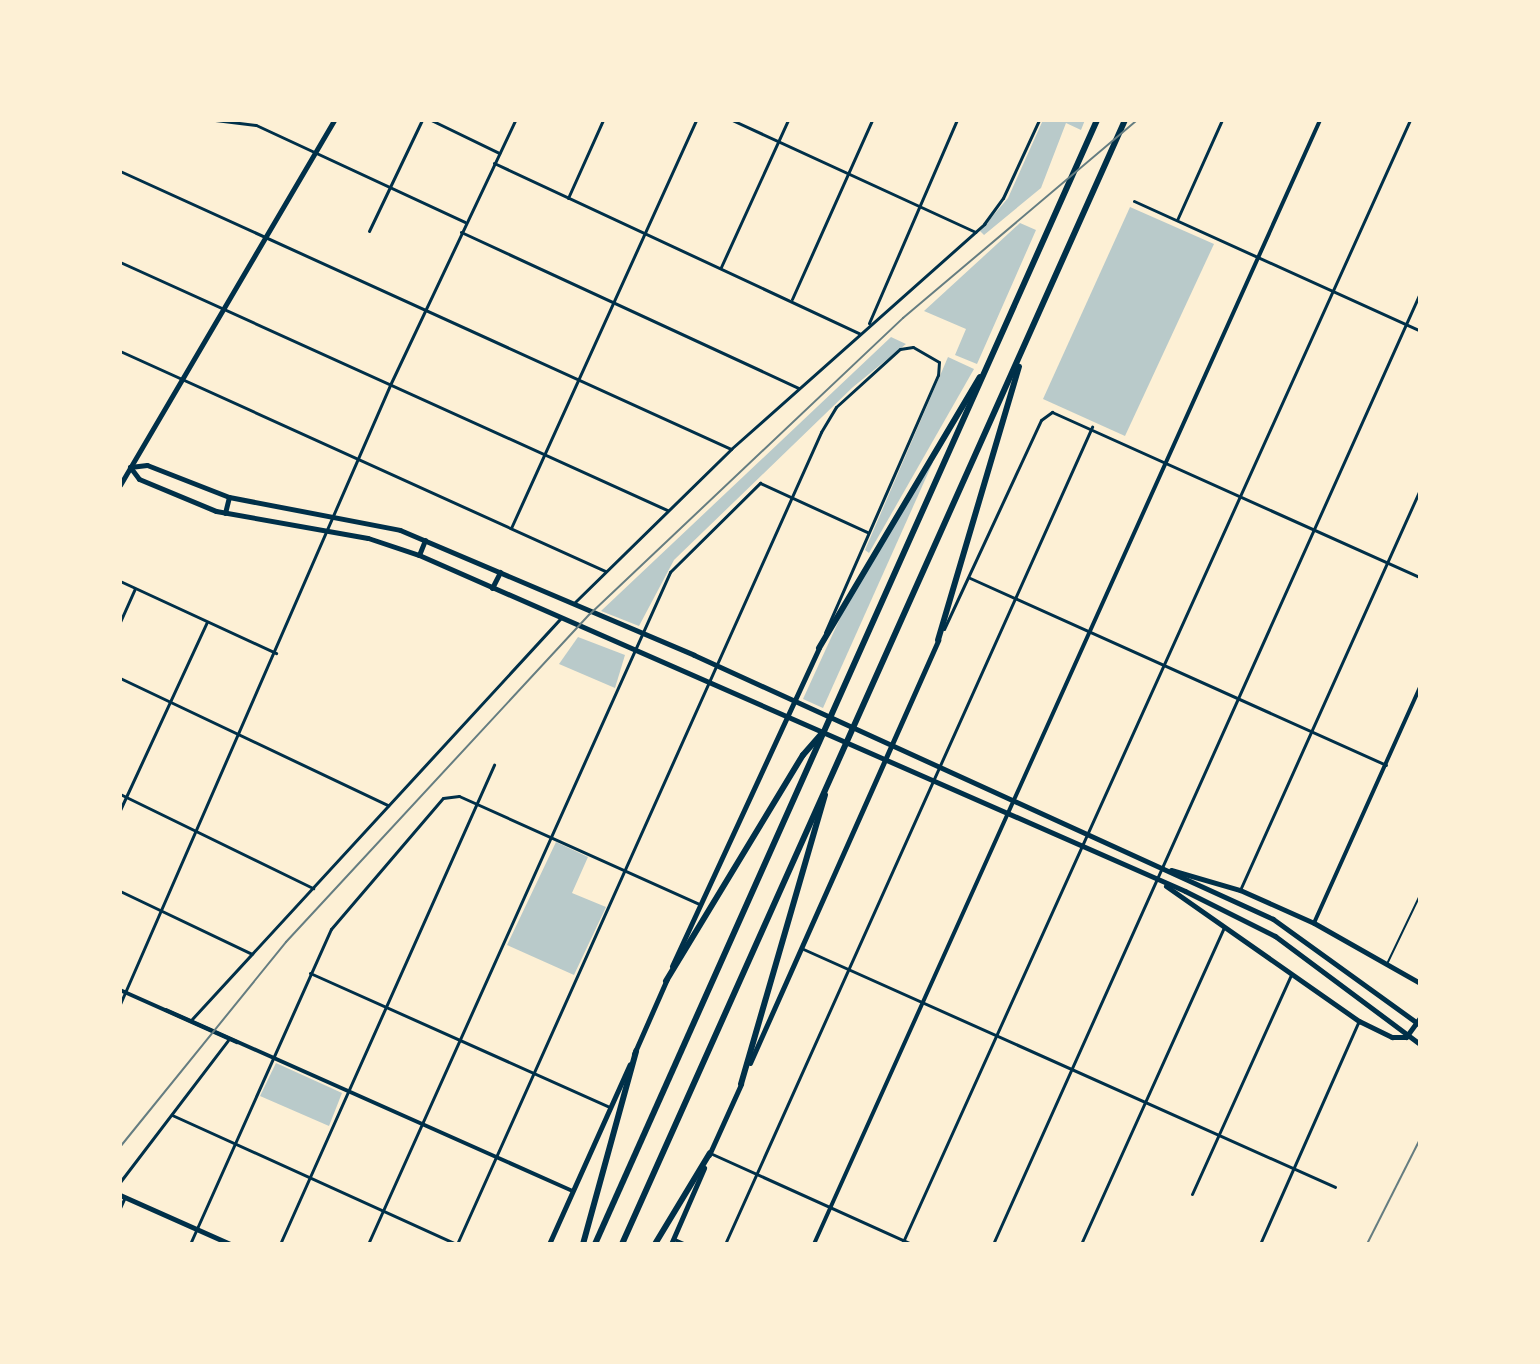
<!DOCTYPE html>
<html>
<head>
<meta charset="utf-8">
<style>
  body { margin:0 }
  #map { position:relative; width:1540px; height:1364px; overflow:hidden; background:#fdf0d5; font-family:"Fira Sans Condensed",sans-serif }
  div>[style] { position:absolute }
  [style*='--x'] { left:calc(var(--x)*1px); top:calc(var(--y)*1px); width:calc(var(--w)*1px); rotate:calc(var(--a)*1deg) }
  .green>* { inset:0; background:#b9caca }
  .service>* { height:2px; margin:-1px; padding:0 1px; transform-origin:1px; border-radius:1px; background:#003049 }
  .minor>* { height:3px; margin:-1.5px; padding:0 1.5px; transform-origin:1.5px; border-radius:1.5px; background:#003049 }
  .tertiary>* { height:4px; margin:-2px; padding:0 2px; transform-origin:2px; border-radius:2px; background:#003049 }
  .secondary>* { height:5px; margin:-2.5px; padding:0 2.5px; transform-origin:2.5px; border-radius:2.5px; background:#003049 }
  .primary>* { height:5px; margin:-2.5px; padding:0 2.5px; transform-origin:2.5px; border-radius:2.5px; background:#003049 }
  .motorway>* { height:6px; margin:-3px; padding:0 3px; transform-origin:3px; border-radius:3px; background:#003049 }
  .rail>* { height:2px; margin:-1px; padding:0 1px; transform-origin:1px; border-radius:1px; background:#657d81 }
  span { translate:-50% -50%; white-space:nowrap; text-align:center; line-height:1.15; -webkit-text-stroke:8px #fdf0d5; paint-order:stroke }
  .frame { position:absolute; inset:0; border:122px solid #fdf0d5; pointer-events:none }
</style>
</head>
<body>
<div id="map">
  <div class="green">
    <i style="clip-path:polygon(1043px 120px,1085px 120px,1081px 130px,1066px 123px,1041px 188px,984px 235px,980px 231px,1008px 198px)"></i>
    <i style="clip-path:polygon(1130px 207px,1214px 244px,1125px 436px,1043px 399px)"></i>
    <i style="clip-path:polygon(1020px 223px,1036px 230px,977px 364px,955px 355px,966px 329px,924px 311px)"></i>
    <i style="clip-path:polygon(891px 337px,906px 344px,853px 387px,674px 560px,639px 626px,601px 611px)"></i>
    <i style="clip-path:polygon(948px 357px,974px 369px,869px 553px,865px 550px)"></i>
    <i style="clip-path:polygon(929px 460px,933px 462px,823px 708px,803px 699px,847px 603px)"></i>
    <i style="clip-path:polygon(578px 637px,625px 655px,615px 688px,559px 664px)"></i>
    <i style="clip-path:polygon(556px 842px,588px 857px,572px 893px,606px 907px,574px 975px,507px 945px)"></i>
    <i style="clip-path:polygon(276px 1063px,342px 1093px,329px 1126px,260px 1096px)"></i>
  </div>
  <div class="service">
    <i style="--x:1387;--y:964;--w:76;--a:-64.4"></i>
  </div>
  <div class="minor">
    <i style="--x:215;--y:120;--w:41;--a:7"></i>
    <i style="--x:256;--y:125;--w:230;--a:24.9"></i>
    <i style="--x:431;--y:120;--w:76;--a:25.9"></i>
    <i style="--x:732;--y:120;--w:268;--a:24.7"></i>
    <i style="--x:494;--y:163;--w:403;--a:25"></i>
    <i style="--x:120;--y:171;--w:671;--a:24.47"></i>
    <i style="--x:568;--y:198;--w:85;--a:-65.8"></i>
    <i style="--x:1134;--y:201;--w:314;--a:24.4"></i>
    <i style="--x:1177;--y:220;--w:110;--a:-65.8"></i>
    <i style="--x:369;--y:231;--w:123;--a:-64.5"></i>
    <i style="--x:461;--y:232;--w:372;--a:24.8"></i>
    <i style="--x:120;--y:262;--w:601;--a:24.39"></i>
    <i style="--x:721;--y:267;--w:162;--a:-65.5"></i>
    <i style="--x:792;--y:299;--w:196;--a:-65.9"></i>
    <i style="--x:869;--y:323;--w:221;--a:-66.6"></i>
    <i style="--x:120;--y:351;--w:533;--a:24.4"></i>
    <i style="--x:511;--y:528;--w:448;--a:-65.6"></i>
    <i style="--x:970;--y:578;--w:456;--a:24.2"></i>
    <i style="--x:120;--y:581;--w:172;--a:24.8"></i>
    <i style="--x:575;--y:602;--w:219;--a:-44.4"></i>
    <i style="--x:731;--y:449;--w:339;--a:-41.6"></i>
    <i style="--x:984;--y:224;--w:32;--a:-54"></i>
    <i style="--x:1003;--y:198;--w:86;--a:-65.2"></i>
    <i style="--x:120;--y:622;--w:36;--a:-66"></i>
    <i style="--x:944;--y:629;--w:230;--a:-65.1"></i>
    <i style="--x:1041;--y:420;--w:14;--a:-36"></i>
    <i style="--x:1052;--y:412;--w:403;--a:24.2"></i>
    <i style="--x:120;--y:678;--w:297;--a:25.4"></i>
    <i style="--x:120;--y:794;--w:215;--a:26"></i>
    <i style="--x:120;--y:810;--w:207;--a:-65.2"></i>
    <i style="--x:1240;--y:890;--w:439;--a:-65.8"></i>
    <i style="--x:120;--y:891;--w:146;--a:25.5"></i>
    <i style="--x:801;--y:948;--w:585;--a:24.11"></i>
    <i style="--x:310;--y:973;--w:329;--a:24.1"></i>
    <i style="--x:120;--y:1004;--w:675;--a:-66.43"></i>
    <i style="--x:390;--y:385;--w:293;--a:-64.7"></i>
    <i style="--x:192;--y:1019;--w:544;--a:-47.39"></i>
    <i style="--x:172;--y:1115;--w:313;--a:24.4"></i>
    <i style="--x:457;--y:1244;--w:890;--a:-65.85"></i>
    <i style="--x:821;--y:432;--w:29;--a:-59"></i>
    <i style="--x:836;--y:407;--w:86;--a:-42.2"></i>
    <i style="--x:900;--y:349;--w:13;--a:-9"></i>
    <i style="--x:913;--y:347;--w:30;--a:30"></i>
    <i style="--x:939;--y:362;--w:13;--a:94"></i>
    <i style="--x:938;--y:375;--w:281;--a:113.7"></i>
    <i style="--x:710;--y:1153;--w:222;--a:24.3"></i>
    <i style="--x:120;--y:1182;--w:178;--a:-52.7"></i>
    <i style="--x:1192;--y:1194;--w:240;--a:-65.7"></i>
    <i style="--x:120;--y:1208;--w:12;--a:-66"></i>
    <i style="--x:674;--y:1239;--w:13;--a:23"></i>
    <i style="--x:190;--y:1244;--w:345;--a:-65.9"></i>
    <i style="--x:331;--y:929;--w:172;--a:-49.5"></i>
    <i style="--x:443;--y:798;--w:16;--a:-7"></i>
    <i style="--x:459;--y:796;--w:263;--a:24.2"></i>
    <i style="--x:280;--y:1244;--w:525;--a:-65.93"></i>
    <i style="--x:368;--y:1244;--w:737;--a:-65.8"></i>
    <i style="--x:670;--y:572;--w:127;--a:-44.7"></i>
    <i style="--x:760;--y:483;--w:118;--a:24.6"></i>
    <i style="--x:725;--y:1244;--w:896;--a:-65.81"></i>
    <i style="--x:902;--y:1244;--w:1233;--a:-65.68"></i>
    <i style="--x:993;--y:1244;--w:1042;--a:-65.82"></i>
    <i style="--x:1081;--y:1244;--w:348;--a:-65.7"></i>
    <i style="--x:1260;--y:1244;--w:244;--a:-66.1"></i>
  </div>
  <div class="tertiary">
    <i style="--x:1314;--y:923;--w:259;--a:-65.8"></i>
    <i style="--x:120;--y:990;--w:128;--a:24"></i>
    <i style="--x:166;--y:1010;--w:445;--a:24"></i>
    <i style="--x:814;--y:1244;--w:1233;--a:-65.76"></i>
  </div>
  <div class="secondary">
    <i style="--x:130;--y:467;--w:15;--a:53"></i>
    <i style="--x:139;--y:479;--w:83;--a:22.6"></i>
    <i style="--x:216;--y:511;--w:154;--a:10.1"></i>
    <i style="--x:368;--y:538;--w:54;--a:18.4"></i>
    <i style="--x:419;--y:555;--w:836;--a:23.68"></i>
    <i style="--x:1185;--y:891;--w:101;--a:26.6"></i>
    <i style="--x:1275;--y:936;--w:181;--a:36.7"></i>
    <i style="--x:130;--y:467;--w:17;--a:-7"></i>
    <i style="--x:147;--y:465;--w:88;--a:21.3"></i>
    <i style="--x:229;--y:497;--w:174;--a:10.9"></i>
    <i style="--x:400;--y:530;--w:319;--a:23"></i>
    <i style="--x:694;--y:655;--w:636;--a:24.51"></i>
    <i style="--x:1273;--y:919;--w:181;--a:35.8"></i>
    <i style="--x:120;--y:485;--w:423;--a:-59.6"></i>
    <i style="--x:225;--y:513;--w:16;--a:-76"></i>
    <i style="--x:419;--y:555;--w:16;--a:-68"></i>
    <i style="--x:492;--y:588;--w:18;--a:-63"></i>
    <i style="--x:1171;--y:870;--w:72;--a:16.2"></i>
    <i style="--x:1240;--y:890;--w:81;--a:24"></i>
    <i style="--x:1314;--y:923;--w:122;--a:29.5"></i>
    <i style="--x:1166;--y:886;--w:236;--a:35"></i>
    <i style="--x:1359;--y:1021;--w:37;--a:26"></i>
    <i style="--x:1392;--y:1037;--w:14;--a:0"></i>
    <i style="--x:1406;--y:1037;--w:24;--a:-54"></i>
    <i style="--x:672;--y:966;--w:350;--a:-65.2"></i>
    <i style="--x:634;--y:1054;--w:82;--a:-66.3"></i>
    <i style="--x:750;--y:1063;--w:463;--a:-66"></i>
    <i style="--x:709;--y:1155;--w:78;--a:-65.7"></i>
    <i style="--x:549;--y:1244;--w:197;--a:-65.8"></i>
    <i style="--x:671;--y:1244;--w:83;--a:-66.5"></i>
  </div>
  <div class="primary">
    <i style="--x:120;--y:1195;--w:120;--a:24"></i>
  </div>
  <div class="motorway">
    <i style="--x:938;--y:640;--w:285;--a:-73.5"></i>
    <i style="--x:819;--y:648;--w:315;--a:-59.3"></i>
    <i style="--x:666;--y:981;--w:264;--a:-58.8"></i>
    <i style="--x:803;--y:755;--w:30;--a:-49"></i>
    <i style="--x:741;--y:1084;--w:301;--a:-73.8"></i>
    <i style="--x:583;--y:1244;--w:200;--a:-74.6"></i>
    <i style="--x:595;--y:1244;--w:1231;--a:-65.93"></i>
    <i style="--x:622;--y:1244;--w:1231;--a:-65.89"></i>
    <i style="--x:655;--y:1244;--w:106;--a:-58.9"></i>
  </div>
  <div class="rail">
    <i style="--x:120;--y:1147;--w:264;--a:-51"></i>
    <i style="--x:286;--y:942;--w:447;--a:-47.2"></i>
    <i style="--x:590;--y:614;--w:431;--a:-43.4"></i>
    <i style="--x:903;--y:318;--w:307;--a:-40.2"></i>
    <i style="--x:1367;--y:1244;--w:118;--a:-63.2"></i>
  </div>
  <div class="frame"></div>
</div>
</body>
</html>
